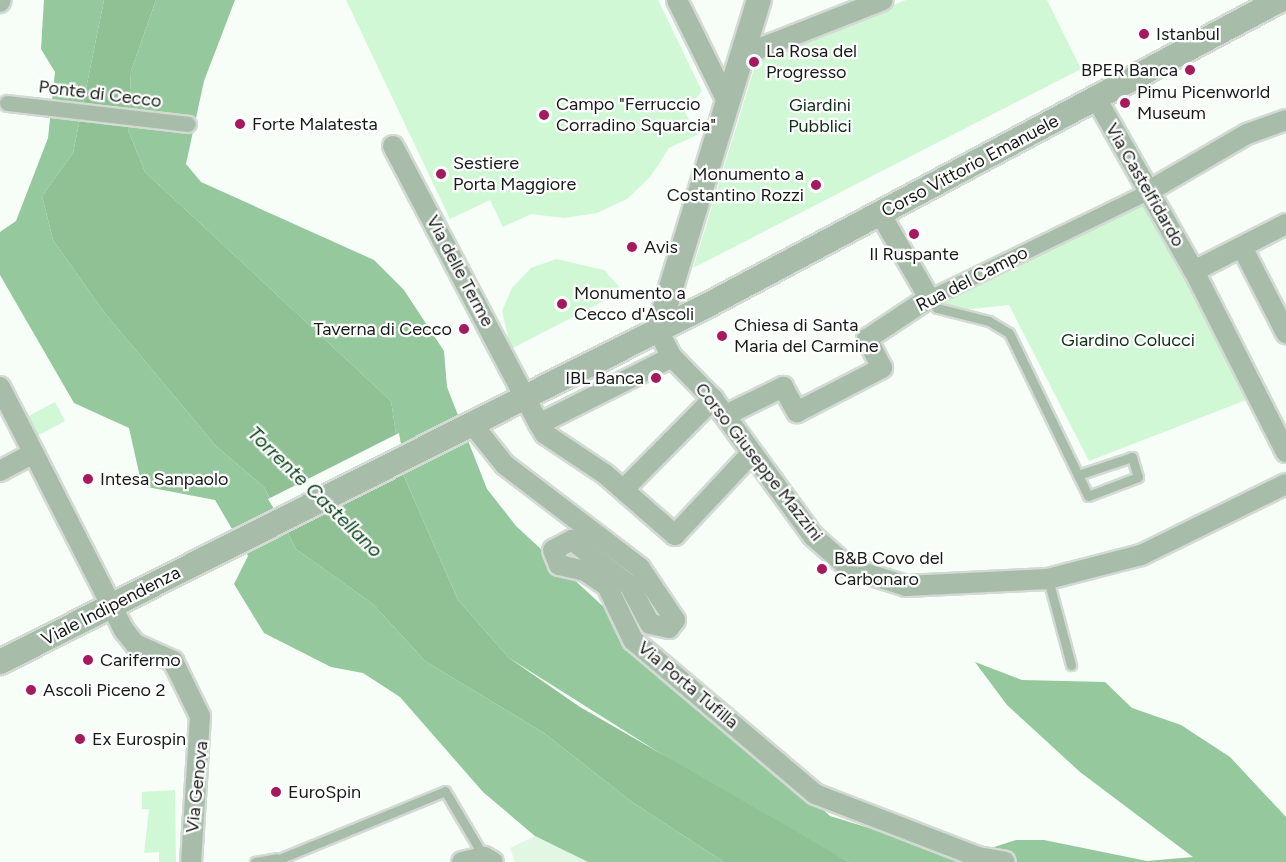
<!DOCTYPE html>
<html>
<head>
<meta charset="utf-8">
<style>
  body { margin:0 }
  #map { position:relative; width:1286px; height:862px; overflow:hidden; background:#f6fef7; font-family:Figtree,sans-serif }
  div>[style] { position:absolute }
  [style*='--x'] { left:calc(var(--x)*1px); top:calc(var(--y)*1px); width:calc(var(--w)*1px); rotate:calc(var(--a)*1deg) }
  .built>* { inset:0; background:#e1f6e3 }
  .green>* { inset:0; background:#d0f8d5 }
  .forest>* { inset:0; background:#95c89c }
  .water>* { inset:0; background:#8fc195 }
  .pier>* { inset:0; background:#f6fef7 }
  .roads { filter:drop-shadow(2px 0 #d2dad3) drop-shadow(-2px 0 #d2dad3) drop-shadow(0 2px #d2dad3) drop-shadow(0 -2px #d2dad3) }
  .service>* { height:9px; margin:-4.5px; padding:0 4.5px; transform-origin:4.5px; border-radius:4.5px; background:#a7bdaa }
  .pedestrian>* { height:15px; margin:-7.5px; padding:0 7.5px; transform-origin:7.5px; border-radius:7.5px; background:#a7bdaa }
  .minor>* { height:20px; margin:-10px; padding:0 10px; transform-origin:10px; border-radius:10px; background:#a7bdaa }
  .tertiary>* { height:24px; margin:-12px; padding:0 12px; transform-origin:12px; border-radius:12px; background:#a7bdaa }
  .dots>* { width:16px; height:16px; translate:-50% -50%; box-sizing:border-box; border:3px solid #fff; border-radius:50% }
  span { translate:-50% -50%; white-space:nowrap; text-align:center; line-height:1.15; -webkit-text-stroke:4.5px #fff; paint-order:stroke }
  .poi-label { font-size:18px; color:#161b17 }
  .left { translate:0 -50%; text-align:left }
  .right { translate:-100% -50%; text-align:right }
  .street-label { font-size:18px; color:#161b17 }
  .park-label { font-size:18px; color:#0c3115 }
  .water-label { font-size:20px; color:#0b441b; font-style:italic }
</style>
</head>
<body>
<div id="map">
  <div class="built">
    <i style="clip-path:polygon(535px 836px,588px 862px,515px 862px,510px 848px)"></i>
  </div>
  <div class="green">
    <i style="clip-path:polygon(346px 0,658px 0,702px 91px,685px 112px,697px 135px,669px 148px,651px 176px,627px 199px,597px 213px,564px 218px,531px 214px,503px 227px,490px 200px,450px 219px)"></i>
    <i style="clip-path:polygon(906px 0,1047px 0,1081px 69px,693px 268px,757px 59px)"></i>
    <i style="clip-path:polygon(1149px 191px,1259px 395px,1089px 461px,1009px 305px,933px 313px,929px 298px)"></i>
    <i style="clip-path:polygon(556px 259px,604px 270px,623px 291px,511px 349px,502px 311px,512px 288px,531px 268px)"></i>
    <i style="clip-path:polygon(55px 402px,65px 421px,35px 437px,25px 418px)"></i>
    <i style="clip-path:polygon(175px 790px,176px 862px,159px 862px,159px 852px,144px 853px,149px 809px,142px 809px,142px 792px)"></i>
  </div>
  <div class="forest">
    <i style="clip-path:polygon(44px 0,104px 0,73px 153px,42px 196px,53px 240px,104px 312px,216px 446px,264px 487px,296px 549px,373px 604px,425px 661px,544px 733px,632px 802px,724px 862px,588px 862px,535px 836px,483px 792px,400px 697px,363px 673px,331px 667px,264px 633px,234px 584px,248px 556px,215px 500px,142px 486px,129px 428px,74px 403px,0 275px,0 232px,16px 221px,48px 138px,55px 72px,41px 49px)"></i>
    <i style="clip-path:polygon(156px 0,235px 0,204px 81px,186px 164px,201px 182px,374px 260px,404px 290px,444px 351px,447px 387px,487px 489px,516px 526px,830px 816px,963px 857px,1016px 840px,1044px 840px,1147px 861px,1193px 857px,1080px 772px,1007px 705px,975px 662px,1022px 680px,1105px 682px,1132px 708px,1181px 725px,1230px 757px,1286px 817px,1286px 862px,849px 862px,717px 789px,509px 658px,458px 600px,402px 472px,391px 401px,145px 172px,128px 130px,131px 71px)"></i>
  </div>
  <div class="water">
    <i style="clip-path:polygon(104px 0,156px 0,131px 71px,128px 130px,145px 172px,391px 401px,402px 472px,458px 600px,509px 658px,580px 707px,849px 862px,724px 862px,632px 802px,544px 733px,425px 661px,373px 604px,296px 549px,264px 487px,216px 446px,104px 312px,53px 240px,42px 196px,73px 153px)"></i>
  </div>
  <div class="pier">
    <i style="clip-path:polygon(399px 433px,406px 473px,288px 532px,268px 499px)"></i>
  </div>
  <div class="roads">
    <div class="service">
      <i style="--x:929;--y:298;--w:13;--a:51"></i>
      <i style="--x:937;--y:308;--w:54;--a:14"></i>
      <i style="--x:989;--y:321;--w:23;--a:31"></i>
      <i style="--x:1009;--y:333;--w:181;--a:64.1"></i>
      <i style="--x:1088;--y:496;--w:53;--a:-20.8"></i>
      <i style="--x:1138;--y:477;--w:21;--a:-107"></i>
      <i style="--x:1132;--y:457;--w:57;--a:161.6"></i>
      <i style="--x:1048;--y:579;--w:89;--a:75"></i>
      <i style="--x:255;--y:862;--w:22;--a:-10"></i>
      <i style="--x:272;--y:862;--w:187;--a:-22.3"></i>
      <i style="--x:445;--y:791;--w:77;--a:59.4"></i>
    </div>
    <div class="pedestrian">
      <i style="--x:7;--y:103;--w:182;--a:6.6"></i>
      <i style="--x:929;--y:298;--w:245;--a:-25.9"></i>
    </div>
    <div class="minor">
      <i style="--x:677;--y:0;--w:115;--a:63.7"></i>
      <i style="--x:0;--y:2;--w:2;--a:-63"></i>
      <i style="--x:743;--y:55;--w:150;--a:-21.4"></i>
      <i style="--x:1096;--y:98;--w:199;--a:60.5"></i>
      <i style="--x:1194;--y:271;--w:203;--a:63.1"></i>
      <i style="--x:393;--y:146;--w:314;--a:62.3"></i>
      <i style="--x:539;--y:424;--w:149;--a:-26.7"></i>
      <i style="--x:1149;--y:191;--w:113;--a:-30.2"></i>
      <i style="--x:1247;--y:134;--w:41;--a:-19.7"></i>
      <i style="--x:1242;--y:247;--w:97;--a:62.9"></i>
      <i style="--x:1194;--y:271;--w:103;--a:-27.1"></i>
      <i style="--x:658;--y:330;--w:30;--a:63"></i>
      <i style="--x:672;--y:357;--w:59;--a:45.7"></i>
      <i style="--x:713;--y:399;--w:170;--a:53.9"></i>
      <i style="--x:813;--y:536;--w:48;--a:41.6"></i>
      <i style="--x:849;--y:568;--w:60;--a:17.5"></i>
      <i style="--x:906;--y:586;--w:142;--a:-2.8"></i>
      <i style="--x:1048;--y:579;--w:96;--a:-14.5"></i>
      <i style="--x:1141;--y:555;--w:161;--a:-26.1"></i>
      <i style="--x:0;--y:387;--w:273;--a:63"></i>
      <i style="--x:124;--y:630;--w:18;--a:52"></i>
      <i style="--x:135;--y:644;--w:42;--a:24.1"></i>
      <i style="--x:173;--y:661;--w:61;--a:63.9"></i>
      <i style="--x:200;--y:716;--w:146;--a:93.5"></i>
      <i style="--x:726;--y:415;--w:64;--a:-26.2"></i>
      <i style="--x:783;--y:387;--w:29;--a:61"></i>
      <i style="--x:797;--y:412;--w:96;--a:-27.4"></i>
      <i style="--x:882;--y:368;--w:33;--a:-117"></i>
      <i style="--x:867;--y:339;--w:74;--a:-33.5"></i>
      <i style="--x:929;--y:298;--w:98;--a:-120"></i>
      <i style="--x:472;--y:424;--w:53;--a:51.2"></i>
      <i style="--x:505;--y:465;--w:170;--a:37.3"></i>
      <i style="--x:640;--y:568;--w:63;--a:56.1"></i>
      <i style="--x:675;--y:620;--w:10;--a:127"></i>
      <i style="--x:669;--y:628;--w:19;--a:-168"></i>
      <i style="--x:650;--y:624;--w:43;--a:-117.8"></i>
      <i style="--x:630;--y:586;--w:74;--a:-141.6"></i>
      <i style="--x:572;--y:540;--w:21;--a:152"></i>
      <i style="--x:553;--y:550;--w:16;--a:68"></i>
      <i style="--x:559;--y:565;--w:27;--a:13"></i>
      <i style="--x:585;--y:571;--w:27;--a:34"></i>
      <i style="--x:607;--y:586;--w:60;--a:64.3"></i>
      <i style="--x:633;--y:640;--w:238;--a:40.2"></i>
      <i style="--x:815;--y:794;--w:175;--a:21.1"></i>
      <i style="--x:978;--y:857;--w:27;--a:10"></i>
      <i style="--x:539;--y:424;--w:12;--a:59"></i>
      <i style="--x:545;--y:434;--w:72;--a:33.7"></i>
      <i style="--x:605;--y:474;--w:93;--a:41.1"></i>
      <i style="--x:675;--y:535;--w:107;--a:-46.9"></i>
      <i style="--x:748;--y:457;--w:9;--a:21"></i>
      <i style="--x:0;--y:471;--w:38;--a:-28"></i>
      <i style="--x:624;--y:489;--w:127;--a:-45.3"></i>
      <i style="--x:462;--y:862;--w:23;--a:-13"></i>
      <i style="--x:484;--y:857;--w:10;--a:29"></i>
    </div>
    <div class="tertiary">
      <i style="--x:658;--y:330;--w:345;--a:-73"></i>
      <i style="--x:0;--y:662;--w:793;--a:-26.76"></i>
      <i style="--x:708;--y:305;--w:648;--a:-28.07"></i>
    </div>
  </div>
  <div class="dots">
    <i style="left:1144px;top:34px;background:#a6195d"></i>
    <i style="left:754px;top:62px;background:#a6195d"></i>
    <i style="left:1190px;top:70px;background:#a6195d"></i>
    <i style="left:1125px;top:103px;background:#a6195d"></i>
    <i style="left:544px;top:115px;background:#a6195d"></i>
    <i style="left:240px;top:124px;background:#a6195d"></i>
    <i style="left:441px;top:174px;background:#a6195d"></i>
    <i style="left:816px;top:185px;background:#a6195d"></i>
    <i style="left:914px;top:234px;background:#a6195d"></i>
    <i style="left:632px;top:247px;background:#a6195d"></i>
    <i style="left:562px;top:304px;background:#a6195d"></i>
    <i style="left:464px;top:329px;background:#a6195d"></i>
    <i style="left:722px;top:336px;background:#a6195d"></i>
    <i style="left:656px;top:378px;background:#a6195d"></i>
    <i style="left:88px;top:479px;background:#a6195d"></i>
    <i style="left:822px;top:569px;background:#a6195d"></i>
    <i style="left:88px;top:660px;background:#a6195d"></i>
    <i style="left:31px;top:690px;background:#a6195d"></i>
    <i style="left:80px;top:739px;background:#a6195d"></i>
    <i style="left:276px;top:792px;background:#a6195d"></i>
  </div>
  <div class="poi-label">
    <span class="left" style="left:1156px;top:34px">Istanbul</span>
    <span class="left" style="left:766px;top:62px">La Rosa del<br>Progresso</span>
    <span class="right" style="left:1178px;top:70px">BPER Banca</span>
    <span class="left" style="left:1137px;top:103px">Pimu Picenworld<br>Museum</span>
    <span class="left" style="left:556px;top:115px">Campo "Ferruccio<br>Corradino Squarcia"</span>
    <span class="left" style="left:252px;top:124px">Forte Malatesta</span>
    <span class="left" style="left:453px;top:174px">Sestiere<br>Porta Maggiore</span>
    <span class="right" style="left:804px;top:185px">Monumento a<br>Costantino Rozzi</span>
    <span class="left" style="left:644px;top:247px">Avis</span>
    <span style="left:914px;top:254px">Il Ruspante</span>
    <span class="left" style="left:574px;top:304px">Monumento a<br>Cecco d'Ascoli</span>
    <span class="left" style="left:734px;top:336px">Chiesa di Santa<br>Maria del Carmine</span>
    <span class="right" style="left:452px;top:329px">Taverna di Cecco</span>
    <span class="right" style="left:644px;top:378px">IBL Banca</span>
    <span class="left" style="left:100px;top:479px">Intesa Sanpaolo</span>
    <span class="left" style="left:834px;top:569px">B&amp;B Covo del<br>Carbonaro</span>
    <span class="left" style="left:100px;top:660px">Carifermo</span>
    <span class="left" style="left:43px;top:690px">Ascoli Piceno 2</span>
    <span class="left" style="left:92px;top:739px">Ex Eurospin</span>
    <span class="left" style="left:288px;top:792px">EuroSpin</span>
  </div>
  <div class="street-label">
    <span style="left:100px;top:94px;rotate:7deg">Ponte di Cecco</span>
    <span style="left:970px;top:166px;rotate:-28deg">Corso Vittorio Emanuele</span>
    <span style="left:1145px;top:185px;rotate:60deg">Via Castelfidardo</span>
    <span style="left:460px;top:271px;rotate:62deg">Via delle Terme</span>
    <span style="left:972px;top:279px;rotate:-27deg">Rua del Campo</span>
    <span style="left:759px;top:462px;rotate:52deg">Corso Giuseppe Mazzini</span>
    <span style="left:111px;top:606px;rotate:-27deg">Viale Indipendenza</span>
    <span style="left:688px;top:685px;rotate:40deg">Via Porta Tufilla</span>
    <span style="left:197px;top:787px;rotate:-84deg">Via Genova</span>
  </div>
  <div class="park-label">
    <span style="left:820px;top:116px">Giardini<br>Pubblici</span>
    <span style="left:1128px;top:340px">Giardino Colucci</span>
  </div>
  <div class="water-label">
    <span style="left:315px;top:492px;rotate:44deg">Torrente Castellano</span>
  </div>
</div>
</body>
</html>
